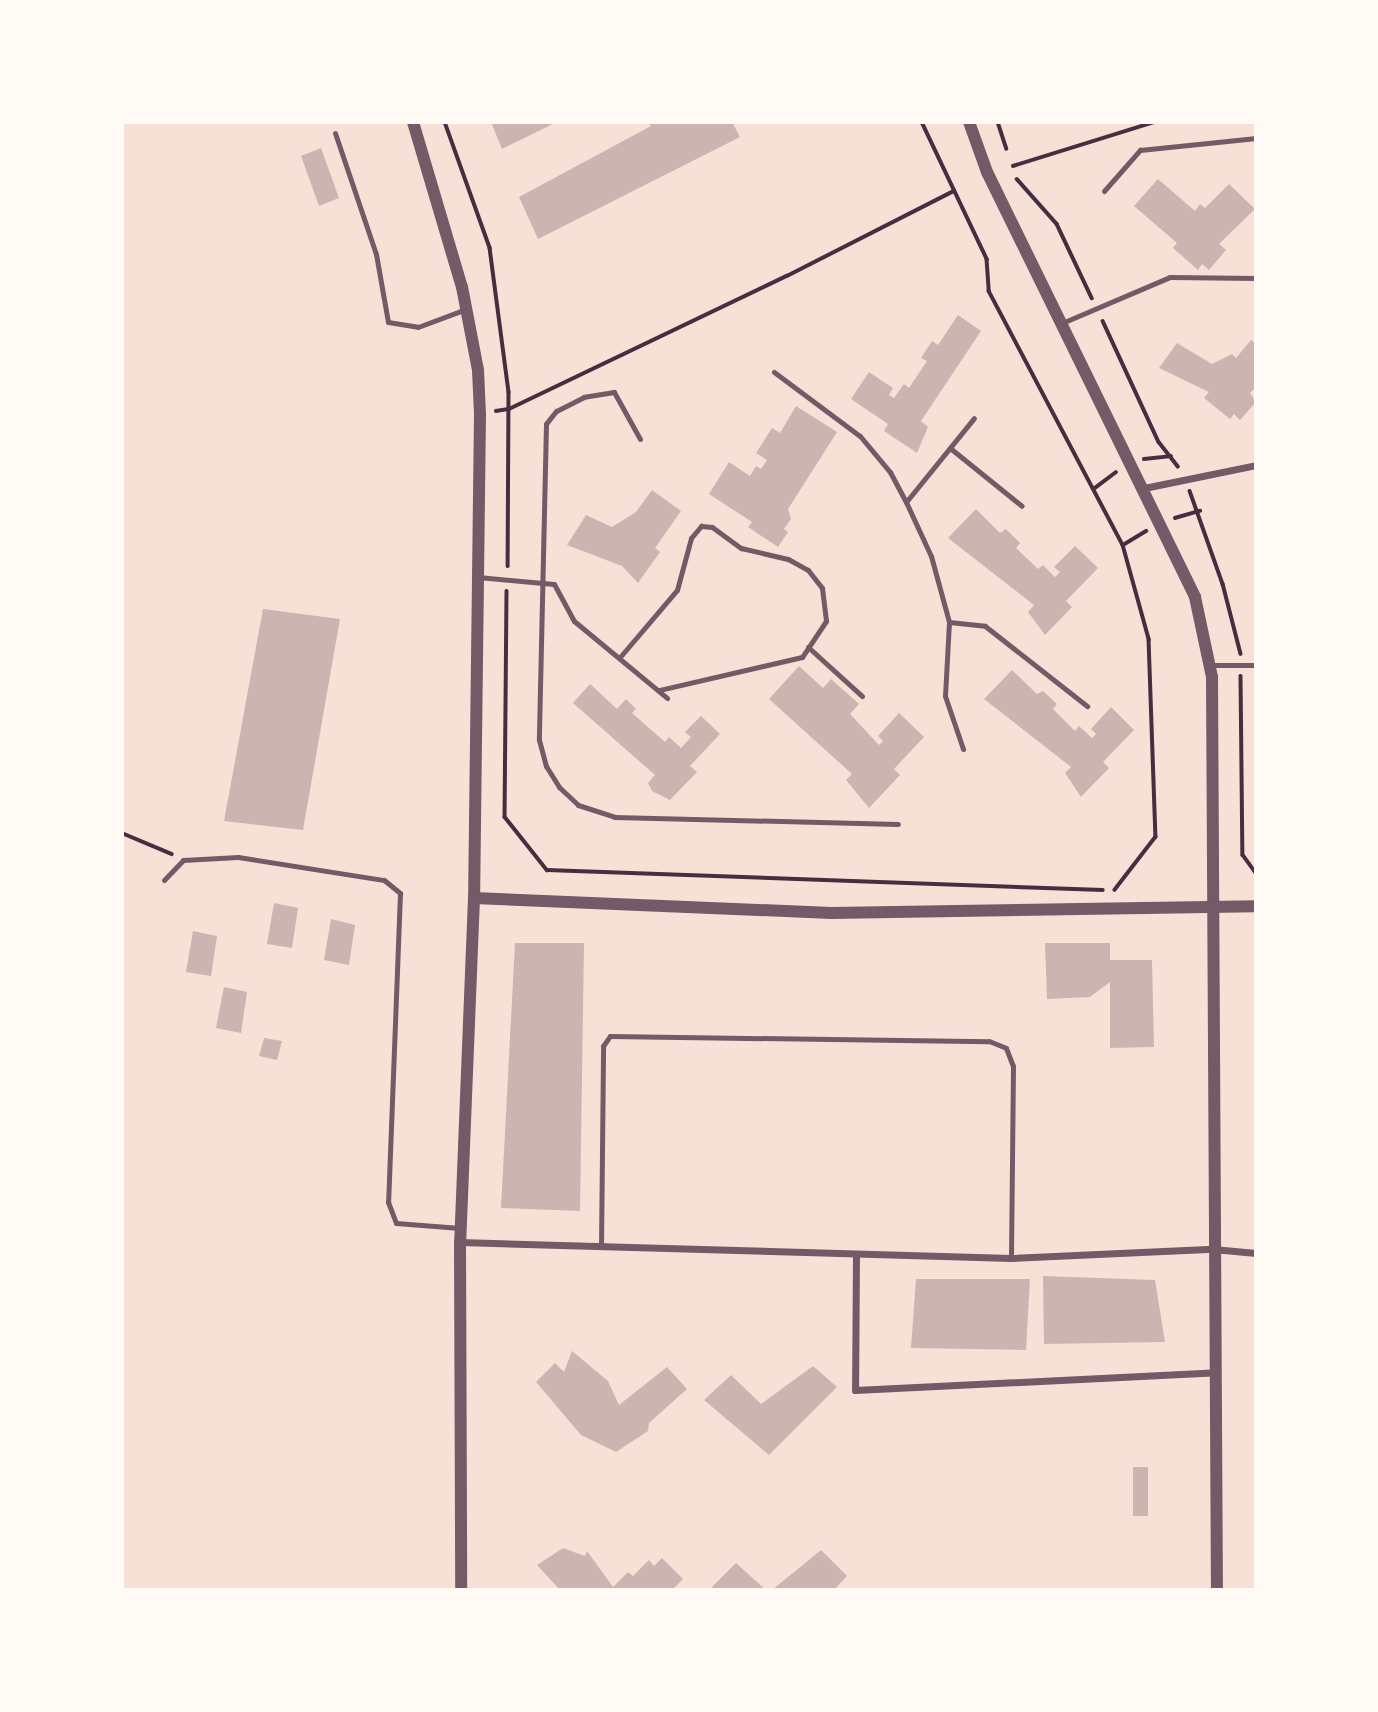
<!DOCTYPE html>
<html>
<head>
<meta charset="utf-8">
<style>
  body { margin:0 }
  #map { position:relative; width:1378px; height:1712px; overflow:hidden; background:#f7e1d7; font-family:"Fira Sans Condensed",sans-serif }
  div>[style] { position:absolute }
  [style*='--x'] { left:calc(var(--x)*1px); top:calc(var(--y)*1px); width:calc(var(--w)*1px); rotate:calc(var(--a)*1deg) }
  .building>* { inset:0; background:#ccb4b1 }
  .path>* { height:3.5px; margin:-1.75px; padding:0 1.75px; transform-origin:1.75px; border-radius:1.75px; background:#4a2c40 }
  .service>* { height:5px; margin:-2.5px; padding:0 2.5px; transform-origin:2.5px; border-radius:2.5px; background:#755966 }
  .minor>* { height:7px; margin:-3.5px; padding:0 3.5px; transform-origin:3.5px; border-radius:3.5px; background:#755966 }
  .tertiary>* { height:12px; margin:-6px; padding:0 6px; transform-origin:6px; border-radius:6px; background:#755966 }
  span { translate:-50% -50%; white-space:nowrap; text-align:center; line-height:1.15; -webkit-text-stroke:6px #fffaf5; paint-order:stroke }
  .frame { position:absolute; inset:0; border:124px solid #fffaf5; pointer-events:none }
</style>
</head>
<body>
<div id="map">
  <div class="building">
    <i style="clip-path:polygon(491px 122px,557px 122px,502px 149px)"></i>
    <i style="clip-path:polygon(649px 122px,732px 122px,740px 137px,538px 239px,519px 197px,651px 126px)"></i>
    <i style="clip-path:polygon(321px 148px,339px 198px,319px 206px,301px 156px)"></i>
    <i style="clip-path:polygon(1158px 179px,1195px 211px,1200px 204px,1205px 208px,1229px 184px,1255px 209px,1219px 244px,1226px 250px,1209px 270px,1202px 264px,1198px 270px,1173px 248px,1177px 243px,1134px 206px)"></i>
    <i style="clip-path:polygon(958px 315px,981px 331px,921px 421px,928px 427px,917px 453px,884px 431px,888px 424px,851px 399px,869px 372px,893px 388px,889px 395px,894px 398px,904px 384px,909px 388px,927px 361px,921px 358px,932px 341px,938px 345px)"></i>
    <i style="clip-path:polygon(1251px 340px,1256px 344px,1256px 387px,1250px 393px,1256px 402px,1240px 420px,1234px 414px,1230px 419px,1204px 398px,1209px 392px,1159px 368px,1177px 343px,1212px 364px,1232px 354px,1236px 358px)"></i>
    <i style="clip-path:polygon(796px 406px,837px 432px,788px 509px,791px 519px,784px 529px,788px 532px,778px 547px,748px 527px,752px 522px,709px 494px,729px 462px,750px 476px,756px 466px,761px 469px,767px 460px,756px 453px,772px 428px,780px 433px)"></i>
    <i style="clip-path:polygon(652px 490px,681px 511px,655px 548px,660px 552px,638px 583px,622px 566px,567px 545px,586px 515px,612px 527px,636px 512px)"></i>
    <i style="clip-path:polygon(976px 509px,1000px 533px,1006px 529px,1020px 543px,1016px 548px,1038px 569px,1043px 565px,1055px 577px,1060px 572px,1054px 567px,1075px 546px,1098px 568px,1066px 601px,1072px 607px,1045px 635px,1028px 612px,1034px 605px,948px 538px)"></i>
    <i style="clip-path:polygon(263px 609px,340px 619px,303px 830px,224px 821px)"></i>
    <i style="clip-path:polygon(799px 666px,823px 688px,831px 679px,859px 704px,850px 714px,879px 745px,883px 741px,878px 736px,899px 713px,924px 737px,894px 769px,900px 775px,869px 808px,846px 780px,852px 774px,769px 699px)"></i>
    <i style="clip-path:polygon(1012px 670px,1037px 694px,1043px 691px,1057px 704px,1053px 709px,1075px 731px,1079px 726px,1092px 738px,1096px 734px,1091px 729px,1111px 707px,1134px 730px,1103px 762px,1109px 768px,1081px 797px,1065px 773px,1071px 767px,984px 699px)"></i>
    <i style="clip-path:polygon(590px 684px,617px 709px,626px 699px,636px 709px,632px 713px,665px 742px,669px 737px,681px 748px,691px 737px,685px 732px,701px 716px,720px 734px,690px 766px,697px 772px,670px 800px,652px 791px,648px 783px,655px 775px,573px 703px)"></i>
    <i style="clip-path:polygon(274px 903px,298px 908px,292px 948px,267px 944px)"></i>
    <i style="clip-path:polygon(331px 919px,355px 925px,349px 965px,324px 960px)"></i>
    <i style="clip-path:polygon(193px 931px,217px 936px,211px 976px,186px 972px)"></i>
    <i style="clip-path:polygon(515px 943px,584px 943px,580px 1211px,501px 1208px)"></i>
    <i style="clip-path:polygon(1045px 943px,1110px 943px,1110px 960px,1152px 960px,1154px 1047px,1110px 1048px,1110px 982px,1090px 997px,1047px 999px)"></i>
    <i style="clip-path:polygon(224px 987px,247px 992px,241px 1033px,216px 1028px)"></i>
    <i style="clip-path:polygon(264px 1038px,282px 1041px,277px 1060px,259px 1056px)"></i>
    <i style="clip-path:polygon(1043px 1276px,1155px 1280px,1165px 1342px,1044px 1344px)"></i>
    <i style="clip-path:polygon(916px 1279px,1030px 1279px,1026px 1350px,911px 1348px)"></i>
    <i style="clip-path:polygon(572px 1351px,608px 1381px,619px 1405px,667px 1367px,687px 1389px,649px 1423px,648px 1431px,616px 1452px,581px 1435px,536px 1382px,555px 1363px,564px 1372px)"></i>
    <i style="clip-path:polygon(813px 1366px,837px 1387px,769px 1455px,704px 1400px,731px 1375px,761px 1404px)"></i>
    <i style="clip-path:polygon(1133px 1467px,1148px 1467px,1148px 1516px,1133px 1516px)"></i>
    <i style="clip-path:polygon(563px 1548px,585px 1556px,587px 1551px,613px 1587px,628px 1572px,633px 1576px,649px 1560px,654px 1566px,662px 1558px,683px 1579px,672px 1590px,560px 1590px,537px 1565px)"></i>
    <i style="clip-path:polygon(821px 1550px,847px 1576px,834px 1590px,772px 1590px)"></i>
    <i style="clip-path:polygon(736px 1563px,766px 1590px,715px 1590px,712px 1587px)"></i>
  </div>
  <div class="path">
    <i style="--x:445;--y:122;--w:134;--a:70.3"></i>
    <i style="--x:490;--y:248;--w:145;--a:82.5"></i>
    <i style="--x:509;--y:392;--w:174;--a:90.3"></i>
    <i style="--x:922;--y:122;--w:152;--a:64.6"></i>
    <i style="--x:987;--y:259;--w:32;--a:86"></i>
    <i style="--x:989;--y:291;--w:287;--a:62.2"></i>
    <i style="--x:1123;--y:545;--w:98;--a:74.5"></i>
    <i style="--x:1149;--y:639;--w:198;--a:88"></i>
    <i style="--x:1156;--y:837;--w:67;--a:127.7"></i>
    <i style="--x:998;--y:122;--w:28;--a:72"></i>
    <i style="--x:1013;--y:166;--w:148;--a:-17.3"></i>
    <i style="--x:1017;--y:179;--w:60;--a:48.4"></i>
    <i style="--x:1057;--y:224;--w:82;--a:64.7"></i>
    <i style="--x:1103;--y:321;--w:133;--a:65.2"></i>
    <i style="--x:1159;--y:442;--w:31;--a:52"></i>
    <i style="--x:496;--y:411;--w:13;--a:-9"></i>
    <i style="--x:509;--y:409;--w:308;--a:-25.6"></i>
    <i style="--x:787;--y:276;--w:187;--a:-27"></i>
    <i style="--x:1144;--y:459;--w:27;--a:-6"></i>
    <i style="--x:1095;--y:488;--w:26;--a:-37"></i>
    <i style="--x:1190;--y:491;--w:99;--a:70.5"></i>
    <i style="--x:1223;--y:584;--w:72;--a:75.6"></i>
    <i style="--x:1175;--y:518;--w:26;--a:-16"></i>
    <i style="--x:1123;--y:545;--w:27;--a:-31"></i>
    <i style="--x:507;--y:591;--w:226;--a:90.5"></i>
    <i style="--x:505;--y:817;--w:68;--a:51.6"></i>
    <i style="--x:547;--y:870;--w:556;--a:2.06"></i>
    <i style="--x:1241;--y:676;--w:179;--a:89.4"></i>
    <i style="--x:1243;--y:855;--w:22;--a:54"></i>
    <i style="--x:122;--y:833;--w:54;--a:22.8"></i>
  </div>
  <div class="service">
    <i style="--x:335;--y:133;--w:128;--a:71.3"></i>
    <i style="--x:376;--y:254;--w:69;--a:80"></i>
    <i style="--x:388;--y:322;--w:30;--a:9"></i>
    <i style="--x:418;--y:327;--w:51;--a:-20.6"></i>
    <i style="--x:1104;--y:191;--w:55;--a:-48.7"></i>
    <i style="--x:1140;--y:150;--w:117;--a:-5.9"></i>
    <i style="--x:1256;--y:241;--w:10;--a:90"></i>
    <i style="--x:1062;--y:323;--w:117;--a:-23.1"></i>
    <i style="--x:1170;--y:277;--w:86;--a:0.7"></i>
    <i style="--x:774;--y:372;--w:107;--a:36.7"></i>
    <i style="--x:860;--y:436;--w:47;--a:50.2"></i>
    <i style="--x:890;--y:472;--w:34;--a:62"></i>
    <i style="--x:906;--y:502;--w:60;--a:65.2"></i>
    <i style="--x:931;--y:556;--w:68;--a:74.7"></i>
    <i style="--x:949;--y:622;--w:74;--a:93.1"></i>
    <i style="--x:945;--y:696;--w:56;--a:71.2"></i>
    <i style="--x:640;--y:439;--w:54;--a:-119"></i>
    <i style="--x:614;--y:392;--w:30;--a:171"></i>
    <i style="--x:584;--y:397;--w:31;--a:153"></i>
    <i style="--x:556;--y:411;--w:16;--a:128"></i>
    <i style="--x:546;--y:424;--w:316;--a:91.3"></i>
    <i style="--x:539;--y:740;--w:27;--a:75"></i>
    <i style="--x:546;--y:766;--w:25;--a:58"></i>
    <i style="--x:559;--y:787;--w:26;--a:43"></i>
    <i style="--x:578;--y:805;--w:38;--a:18"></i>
    <i style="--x:614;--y:817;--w:284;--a:1.4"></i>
    <i style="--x:950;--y:448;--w:92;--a:38.9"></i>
    <i style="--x:906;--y:502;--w:108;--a:-51"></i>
    <i style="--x:478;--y:577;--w:76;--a:5.3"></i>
    <i style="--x:554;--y:584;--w:42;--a:61.6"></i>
    <i style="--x:574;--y:621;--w:121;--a:39.6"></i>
    <i style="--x:949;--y:622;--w:36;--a:6"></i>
    <i style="--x:985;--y:626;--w:130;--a:38.1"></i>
    <i style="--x:808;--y:647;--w:73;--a:42.2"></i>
    <i style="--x:620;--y:657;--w:88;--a:-49.6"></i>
    <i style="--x:677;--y:590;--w:54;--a:-74.9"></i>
    <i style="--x:691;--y:538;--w:16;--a:-50"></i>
    <i style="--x:701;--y:526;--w:11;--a:5"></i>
    <i style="--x:712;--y:527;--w:36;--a:36"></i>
    <i style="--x:741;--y:548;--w:48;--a:13.2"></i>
    <i style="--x:788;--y:559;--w:23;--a:29"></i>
    <i style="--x:808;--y:570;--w:23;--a:52"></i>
    <i style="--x:822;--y:588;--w:33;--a:83"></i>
    <i style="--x:826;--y:621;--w:43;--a:123.7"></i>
    <i style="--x:802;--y:657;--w:147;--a:167"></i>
    <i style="--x:1209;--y:665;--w:47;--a:0"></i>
    <i style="--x:164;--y:880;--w:28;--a:-46"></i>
    <i style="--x:183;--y:860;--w:55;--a:-3.1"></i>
    <i style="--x:238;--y:857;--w:148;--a:9"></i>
    <i style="--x:384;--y:880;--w:21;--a:39"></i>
    <i style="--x:400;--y:893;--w:309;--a:92.2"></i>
    <i style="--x:388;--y:1202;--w:22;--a:69"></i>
    <i style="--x:396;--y:1223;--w:64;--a:4.5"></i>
    <i style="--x:601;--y:1247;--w:201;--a:-89.4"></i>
    <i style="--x:603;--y:1046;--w:12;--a:-55"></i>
    <i style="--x:610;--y:1036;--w:379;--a:0.8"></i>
    <i style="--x:989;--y:1041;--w:18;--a:22"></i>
    <i style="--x:1006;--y:1048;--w:19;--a:69"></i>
    <i style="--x:1013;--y:1066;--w:192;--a:90.6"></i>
  </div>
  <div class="minor">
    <i style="--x:1144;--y:488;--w:114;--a:-11.6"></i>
    <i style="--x:460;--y:1242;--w:551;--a:1.66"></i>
    <i style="--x:1011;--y:1258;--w:202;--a:-2.6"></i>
    <i style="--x:1213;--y:1249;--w:43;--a:5.3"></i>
    <i style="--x:856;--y:1255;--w:135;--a:90.4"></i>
    <i style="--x:855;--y:1390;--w:362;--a:-2.8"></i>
  </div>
  <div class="tertiary">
    <i style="--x:413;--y:122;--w:172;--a:73.5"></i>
    <i style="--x:462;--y:287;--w:85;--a:79.1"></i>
    <i style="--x:478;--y:370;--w:44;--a:87.4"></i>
    <i style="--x:480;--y:414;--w:484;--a:90.7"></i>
    <i style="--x:474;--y:898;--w:344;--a:92.3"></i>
    <i style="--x:460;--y:1242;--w:348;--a:89.8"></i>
    <i style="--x:969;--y:122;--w:53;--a:70.2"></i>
    <i style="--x:987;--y:172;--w:473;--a:63.9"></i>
    <i style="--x:1195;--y:597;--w:82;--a:78"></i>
    <i style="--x:1212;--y:677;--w:913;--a:89.69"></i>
    <i style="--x:474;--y:898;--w:358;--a:2.4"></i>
    <i style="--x:832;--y:913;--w:424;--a:-0.9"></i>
  </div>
  <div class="frame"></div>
</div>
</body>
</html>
